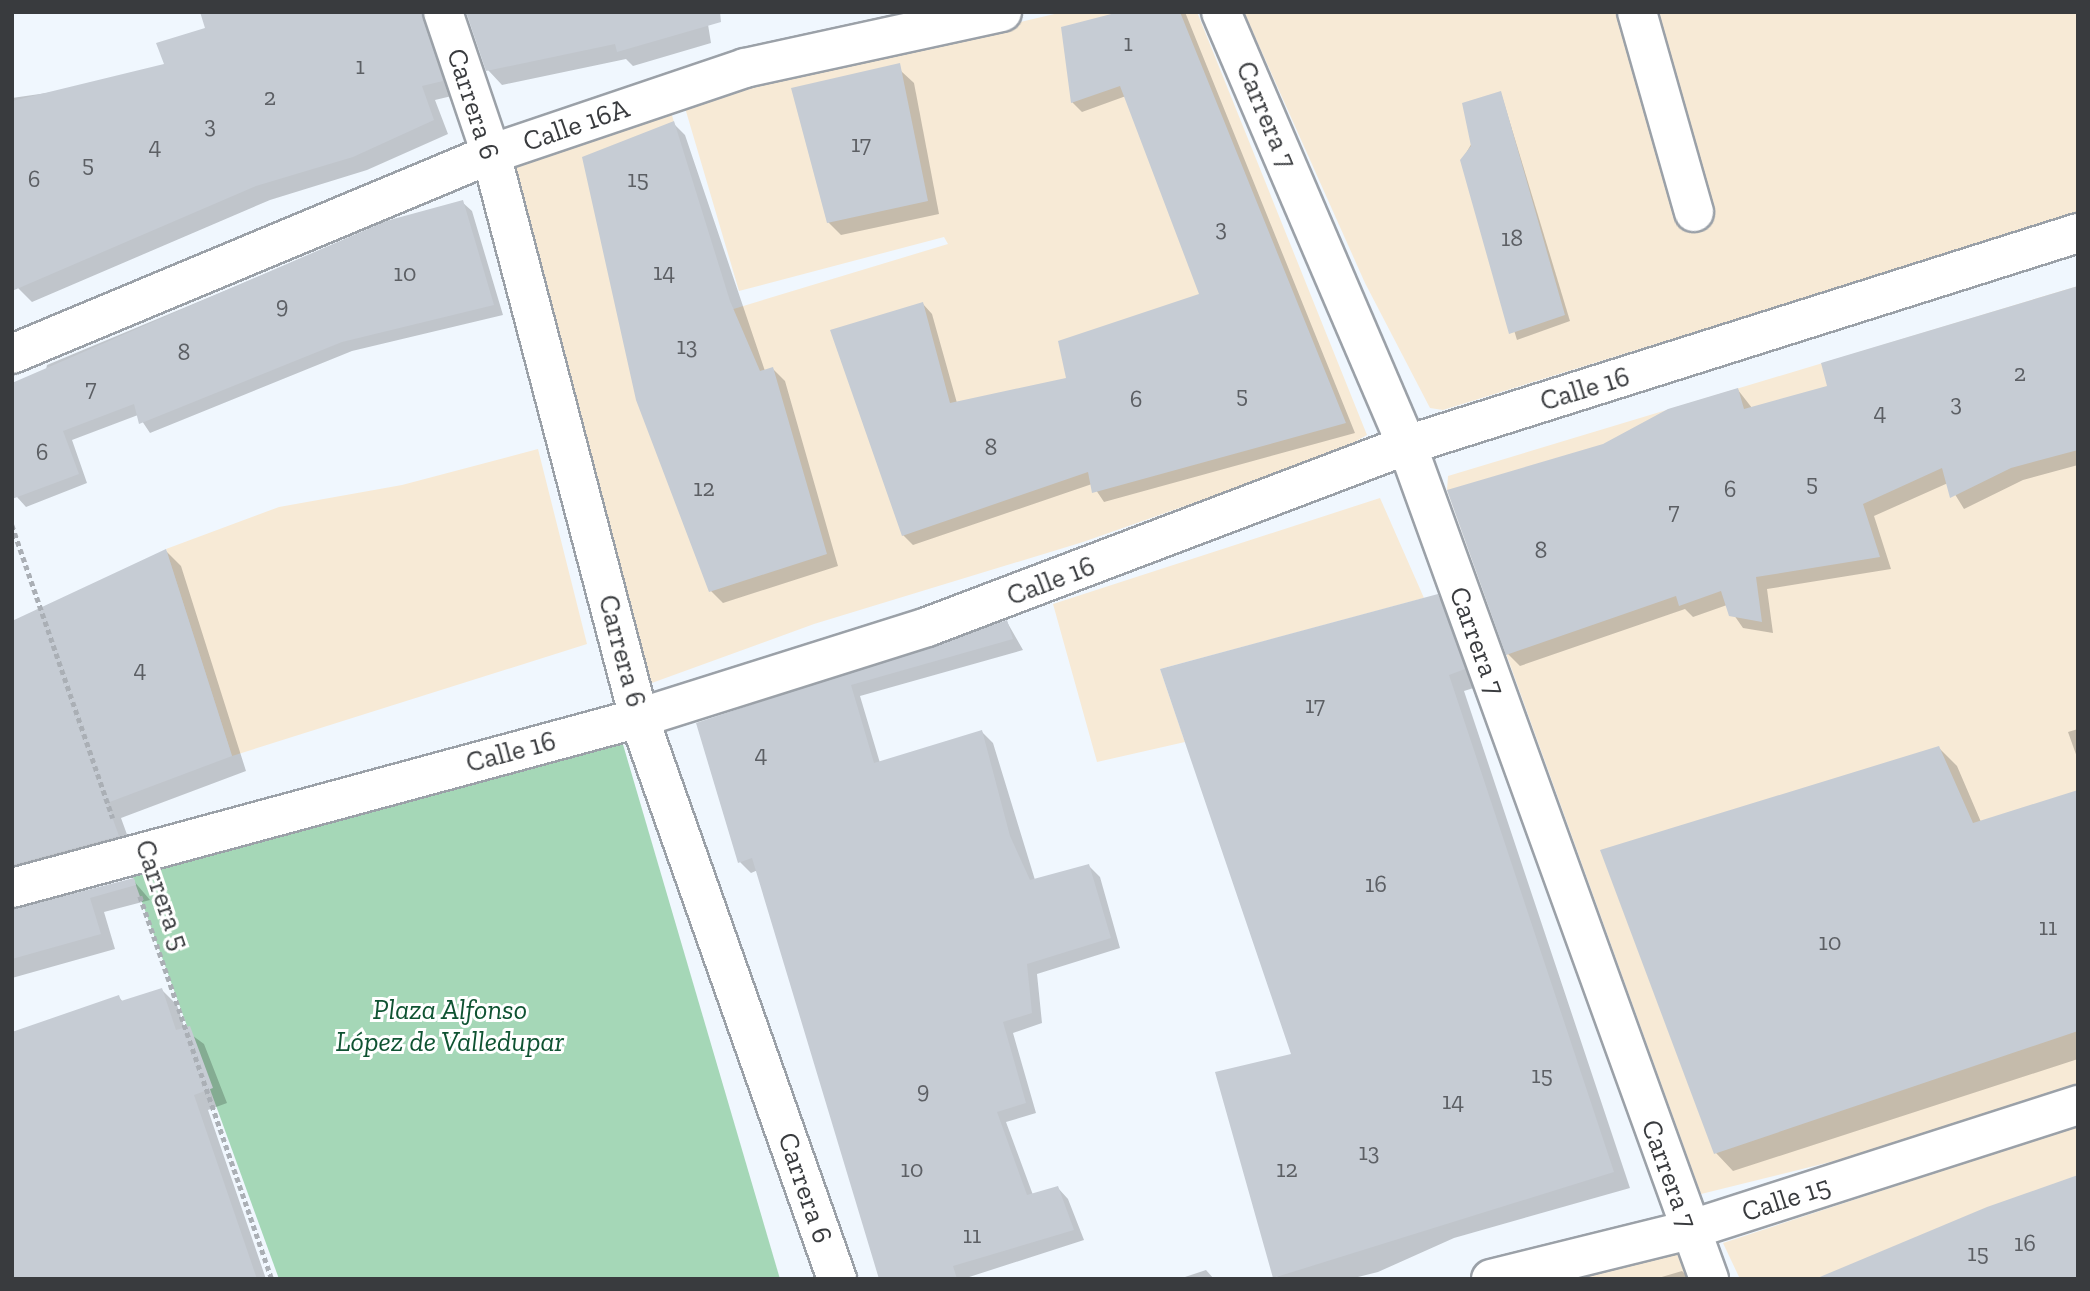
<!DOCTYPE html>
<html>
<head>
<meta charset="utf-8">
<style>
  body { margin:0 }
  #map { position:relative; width:2090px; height:1291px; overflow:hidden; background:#f0f7fe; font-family:"Zilla Slab",serif }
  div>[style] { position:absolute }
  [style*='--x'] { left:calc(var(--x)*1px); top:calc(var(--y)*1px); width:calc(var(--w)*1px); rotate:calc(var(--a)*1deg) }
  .commercial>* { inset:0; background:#f7ead6 }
  .green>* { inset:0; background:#a5d7b7 }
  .shadow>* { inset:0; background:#0003 }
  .building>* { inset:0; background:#c6ccd4 }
  .path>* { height:4.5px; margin-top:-2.25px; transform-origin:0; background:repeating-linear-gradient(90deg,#aaafb5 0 5px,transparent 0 8.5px) }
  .roads { filter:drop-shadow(2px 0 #9ba1a8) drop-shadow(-2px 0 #9ba1a8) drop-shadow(0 2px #9ba1a8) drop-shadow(0 -2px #9ba1a8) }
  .minor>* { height:38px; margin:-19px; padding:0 19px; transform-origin:19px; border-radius:19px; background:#fff }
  span { translate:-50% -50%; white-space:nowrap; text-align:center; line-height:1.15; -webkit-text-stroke:6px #fff; paint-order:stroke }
  .number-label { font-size:24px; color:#5c5f64 }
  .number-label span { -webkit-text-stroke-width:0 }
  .street-label { font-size:28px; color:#393b3e }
  .park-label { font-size:28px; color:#0f5332; font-style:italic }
  .frame { position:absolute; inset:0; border:14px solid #393b3e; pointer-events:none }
</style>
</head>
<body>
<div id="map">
  <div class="commercial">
    <i style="clip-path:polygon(1063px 12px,1197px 12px,1367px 435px,1335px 453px,1083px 542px,814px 624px,649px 684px,500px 161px,669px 105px,720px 281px,717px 314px,948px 244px,944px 237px,739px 291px,683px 101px)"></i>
    <i style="clip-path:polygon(1244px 12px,2078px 12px,2078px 213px,1443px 410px,1430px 408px,1365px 283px)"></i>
    <i style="clip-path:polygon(2078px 286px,2078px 1089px,1927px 1138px,1701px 1194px,1447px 490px,1448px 476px)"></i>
    <i style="clip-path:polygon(538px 449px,587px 644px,232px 756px,166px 549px,279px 507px,402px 485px)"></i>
    <i style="clip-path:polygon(1380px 498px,1424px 598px,1160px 669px,1185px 742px,1097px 762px,1053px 604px)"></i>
    <i style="clip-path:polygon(2078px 1126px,2078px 1279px,1740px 1279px,1723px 1243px)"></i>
    <i style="clip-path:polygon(1686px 1240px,1701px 1279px,1547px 1279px)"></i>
  </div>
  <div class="green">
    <i style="clip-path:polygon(617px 724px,780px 1279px,279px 1279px,126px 858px)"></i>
  </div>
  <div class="shadow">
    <i style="clip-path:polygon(215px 12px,444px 12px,456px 95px,435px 100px,448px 134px,367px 170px,270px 200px,32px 302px,18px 288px,12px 264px,12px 98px,102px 85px,166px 66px,207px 29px)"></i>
    <i style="clip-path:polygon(706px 12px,711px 43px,633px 66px,626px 59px,502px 85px,488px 70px)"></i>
    <i style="clip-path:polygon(1126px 12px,1185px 12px,1355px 433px,1104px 502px,1092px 484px,913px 545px,903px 535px,923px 304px,932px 314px,957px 403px,1068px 380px,1201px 295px,1126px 96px,1082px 112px,1072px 102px)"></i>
    <i style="clip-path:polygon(901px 71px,914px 83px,939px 214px,841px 235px,828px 222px)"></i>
    <i style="clip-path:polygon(1501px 93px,1570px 321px,1517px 340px,1462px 160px)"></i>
    <i style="clip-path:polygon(673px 123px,685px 135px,765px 371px,773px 369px,785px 381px,838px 566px,723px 603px,711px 591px)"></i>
    <i style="clip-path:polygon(462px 202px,472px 211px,503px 315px,352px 351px,150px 433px,138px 415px,72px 440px,87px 483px,26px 507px,17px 497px,47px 365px,387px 223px)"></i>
    <i style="clip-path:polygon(2078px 288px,2078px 465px,2023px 480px,1964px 509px,1948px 483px,1874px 516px,1891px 569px,1767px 589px,1773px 633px,1743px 628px,1727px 605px,1693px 617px,1685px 609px,1520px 666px,1508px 654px,1604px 446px,1738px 390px,1752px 408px,1829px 387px)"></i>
    <i style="clip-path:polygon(166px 551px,181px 566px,246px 771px,121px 818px,133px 851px,12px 887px,12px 641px)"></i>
    <i style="clip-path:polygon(1437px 596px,1454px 612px,1480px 686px,1464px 691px,1630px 1188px,1454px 1238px,1378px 1272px,1350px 1279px,1277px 1279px,1293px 1056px)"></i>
    <i style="clip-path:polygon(1007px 622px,1023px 650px,860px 696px,880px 763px,982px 732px,993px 743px,1035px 880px,1089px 866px,1100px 877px,1120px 948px,1037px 974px,1042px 1023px,1013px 1033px,1036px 1113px,1006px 1122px,1033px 1195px,1058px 1188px,1068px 1199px,1084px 1240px,963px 1279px,880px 1279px,758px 870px,751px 873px,740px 862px,698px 724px)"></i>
    <i style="clip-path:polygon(2078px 729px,2078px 760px,2068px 732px)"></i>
    <i style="clip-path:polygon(1939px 748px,1957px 766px,1981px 822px,2078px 792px,2078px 1059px,1733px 1171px,1716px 1153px)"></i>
    <i style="clip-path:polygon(133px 880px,150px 900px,104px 912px,115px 949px,12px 978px,12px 910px)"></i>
    <i style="clip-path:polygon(162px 990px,177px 1005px,185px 1030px,204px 1044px,227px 1103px,208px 1110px,266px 1279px,12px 1279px,119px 997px,123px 1002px)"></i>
    <i style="clip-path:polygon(1206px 1270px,1214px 1279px,1179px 1279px)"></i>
    <i style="clip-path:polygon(1682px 1271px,1690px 1279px,1655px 1279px)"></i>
  </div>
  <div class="building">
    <i style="clip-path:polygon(200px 12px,422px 12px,443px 81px,422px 86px,434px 120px,353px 157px,256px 186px,12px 291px,12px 101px,164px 64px,156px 43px,205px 28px)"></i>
    <i style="clip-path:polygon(466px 12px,720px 12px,721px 22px,617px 52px,615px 44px,486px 71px)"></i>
    <i style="clip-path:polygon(1119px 12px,1180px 12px,1346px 423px,1092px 493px,1088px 472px,902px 536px,830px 330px,923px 302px,950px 403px,1066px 378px,1058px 341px,1199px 294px,1120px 86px,1071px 103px,1061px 27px)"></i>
    <i style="clip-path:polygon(900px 63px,928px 201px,827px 223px,791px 88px)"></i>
    <i style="clip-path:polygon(1501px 91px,1565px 315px,1509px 334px,1460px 160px,1471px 146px,1462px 103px)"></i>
    <i style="clip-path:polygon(674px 121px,730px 301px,760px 371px,773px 367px,827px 554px,709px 592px,636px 400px,582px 157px)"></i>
    <i style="clip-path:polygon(463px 200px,494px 305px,342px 342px,139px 424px,134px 404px,63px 431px,79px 474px,12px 499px,12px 383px,386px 221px)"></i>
    <i style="clip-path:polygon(2078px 286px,2078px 450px,2011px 468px,1950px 498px,1942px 468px,1863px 504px,1880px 557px,1756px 577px,1762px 622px,1729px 616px,1721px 591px,1679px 606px,1676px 596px,1506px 655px,1447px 490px,1603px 444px,1668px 409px,1738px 388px,1744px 409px,1827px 386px,1821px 363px)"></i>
    <i style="clip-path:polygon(166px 549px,232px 756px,107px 803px,119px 836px,12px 865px,12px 621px)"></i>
    <i style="clip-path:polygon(1438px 594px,1465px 669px,1449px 675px,1614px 1172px,1273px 1278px,1215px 1072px,1291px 1054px,1160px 669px)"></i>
    <i style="clip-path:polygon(1007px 620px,1013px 639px,851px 685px,874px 763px,982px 730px,1010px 836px,1030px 880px,1089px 864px,1111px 938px,1027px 964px,1032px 1013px,1003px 1022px,1026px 1103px,997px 1112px,1027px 1195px,1058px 1186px,1074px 1230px,953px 1266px,957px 1279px,879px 1279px,752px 858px,738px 863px,696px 723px)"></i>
    <i style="clip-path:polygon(1939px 746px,1973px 823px,2078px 790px,2078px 1031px,1714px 1154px,1600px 850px)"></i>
    <i style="clip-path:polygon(134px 878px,136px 885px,90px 898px,101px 934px,12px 959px,12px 909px)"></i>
    <i style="clip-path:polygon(162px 988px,176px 1030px,190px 1026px,213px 1088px,194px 1095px,257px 1279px,12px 1279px,12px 1032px,119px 995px,121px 1001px)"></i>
    <i style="clip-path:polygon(2078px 1175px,2078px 1279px,1815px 1279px,1987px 1207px)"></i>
  </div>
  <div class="path">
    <i style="--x:12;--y:525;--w:310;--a:71"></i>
    <i style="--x:140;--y:896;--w:405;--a:71"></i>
  </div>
  <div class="roads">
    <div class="minor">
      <i style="--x:443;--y:12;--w:150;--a:71.3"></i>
      <i style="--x:491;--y:154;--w:583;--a:75.3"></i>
      <i style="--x:639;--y:718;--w:595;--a:70.56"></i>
      <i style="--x:1221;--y:12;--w:471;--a:66.8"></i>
      <i style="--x:1407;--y:445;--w:887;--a:70.09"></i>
      <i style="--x:1637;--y:12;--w:208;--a:74.1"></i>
      <i style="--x:12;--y:354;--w:519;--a:-22.66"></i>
      <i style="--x:491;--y:154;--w:268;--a:-18.7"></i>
      <i style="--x:745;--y:68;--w:263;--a:-12.3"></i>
      <i style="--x:12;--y:888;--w:650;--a:-15.17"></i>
      <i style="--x:639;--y:718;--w:302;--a:-17.5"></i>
      <i style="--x:927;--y:627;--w:513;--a:-20.77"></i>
      <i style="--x:1407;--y:445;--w:704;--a:-17.53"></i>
      <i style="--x:1491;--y:1279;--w:204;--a:-13.9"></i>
      <i style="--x:1689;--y:1230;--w:409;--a:-17.8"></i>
    </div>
  </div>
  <div class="number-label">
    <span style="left:1128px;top:43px">1</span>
    <span style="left:360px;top:66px">1</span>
    <span style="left:270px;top:97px">2</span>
    <span style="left:210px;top:125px">3</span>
    <span style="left:861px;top:144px">17</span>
    <span style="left:155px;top:146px">4</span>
    <span style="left:88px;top:164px">5</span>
    <span style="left:34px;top:179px">6</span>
    <span style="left:638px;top:179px">15</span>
    <span style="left:1221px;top:228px">3</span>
    <span style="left:1512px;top:238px">18</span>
    <span style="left:664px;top:272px">14</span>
    <span style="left:405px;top:273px">10</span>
    <span style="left:282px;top:305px">9</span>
    <span style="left:687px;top:346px">13</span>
    <span style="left:184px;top:352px">8</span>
    <span style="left:2020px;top:373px">2</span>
    <span style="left:91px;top:388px">7</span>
    <span style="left:1242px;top:395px">5</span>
    <span style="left:1136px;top:399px">6</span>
    <span style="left:1956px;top:403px">3</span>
    <span style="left:1880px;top:412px">4</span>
    <span style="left:991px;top:447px">8</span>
    <span style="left:42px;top:452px">6</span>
    <span style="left:1812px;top:483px">5</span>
    <span style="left:704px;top:488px">12</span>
    <span style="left:1730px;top:489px">6</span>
    <span style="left:1674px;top:511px">7</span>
    <span style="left:1541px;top:550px">8</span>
    <span style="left:140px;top:669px">4</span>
    <span style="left:1315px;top:705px">17</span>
    <span style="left:761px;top:754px">4</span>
    <span style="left:1376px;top:884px">16</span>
    <span style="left:2048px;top:927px">11</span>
    <span style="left:1830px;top:942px">10</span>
    <span style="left:1542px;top:1075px">15</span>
    <span style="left:923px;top:1090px">9</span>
    <span style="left:1453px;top:1101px">14</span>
    <span style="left:1369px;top:1152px">13</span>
    <span style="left:912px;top:1169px">10</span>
    <span style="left:1287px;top:1169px">12</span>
    <span style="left:972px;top:1235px">11</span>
    <span style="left:2025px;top:1243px">16</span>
    <span style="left:1978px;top:1253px">15</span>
  </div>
  <div class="street-label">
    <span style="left:473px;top:104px;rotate:72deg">Carrera 6</span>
    <span style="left:1266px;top:115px;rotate:67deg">Carrera 7</span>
    <span style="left:576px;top:125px;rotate:-19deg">Calle 16A</span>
    <span style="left:1585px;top:389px;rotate:-17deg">Calle 16</span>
    <span style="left:1051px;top:581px;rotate:-21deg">Calle 16</span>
    <span style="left:1477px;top:641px;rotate:70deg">Carrera 7</span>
    <span style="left:622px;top:651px;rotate:75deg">Carrera 6</span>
    <span style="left:511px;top:752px;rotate:-15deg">Calle 16</span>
    <span style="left:162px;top:895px;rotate:71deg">Carrera 5</span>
    <span style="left:1669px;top:1174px;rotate:70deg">Carrera 7</span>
    <span style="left:805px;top:1188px;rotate:71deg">Carrera 6</span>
    <span style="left:1786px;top:1199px;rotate:-18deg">Calle 15</span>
  </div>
  <div class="park-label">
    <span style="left:450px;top:1026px">Plaza Alfonso<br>López de Valledupar</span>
  </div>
  <div class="frame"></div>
</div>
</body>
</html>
